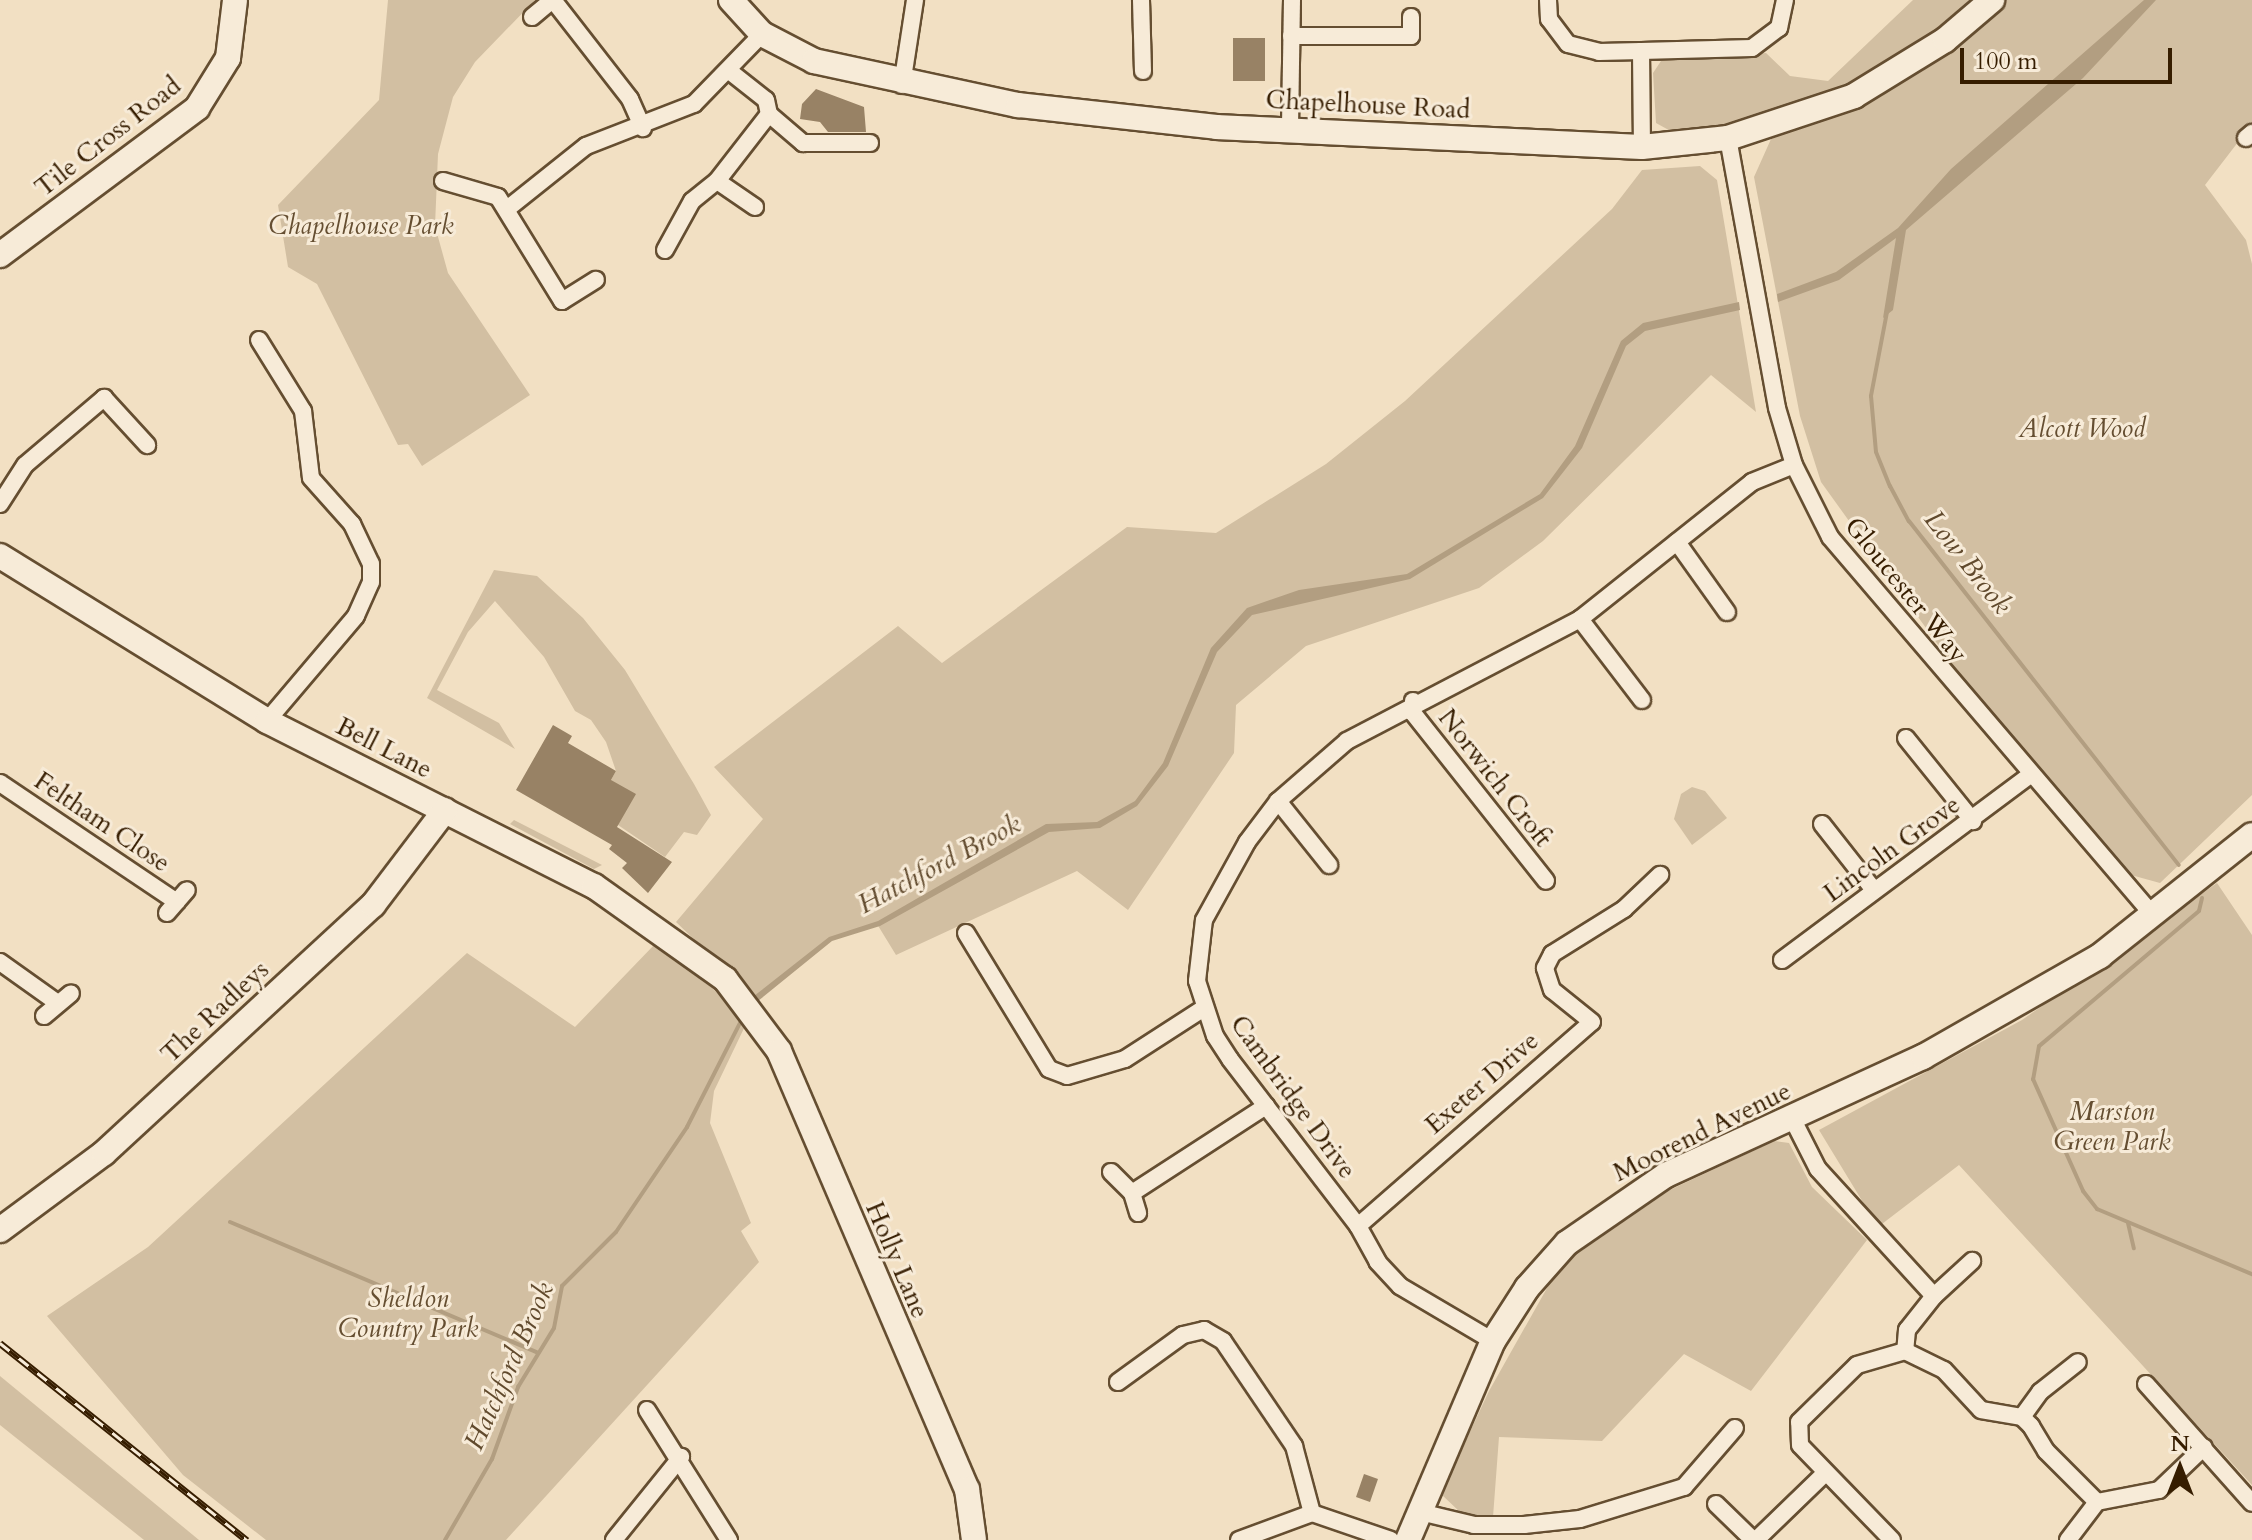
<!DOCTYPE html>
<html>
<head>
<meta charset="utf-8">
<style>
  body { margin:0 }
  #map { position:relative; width:2252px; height:1540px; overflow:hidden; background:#f2e0c3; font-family:Cardo,serif }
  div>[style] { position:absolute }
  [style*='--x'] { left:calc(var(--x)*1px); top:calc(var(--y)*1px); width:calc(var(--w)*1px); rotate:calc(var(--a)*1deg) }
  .green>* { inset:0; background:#d2bfa2 }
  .water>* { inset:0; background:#b29e81 }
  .stream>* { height:4px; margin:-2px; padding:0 2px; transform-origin:2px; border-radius:2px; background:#b29e81 }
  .building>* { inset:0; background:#988265 }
  .roads { filter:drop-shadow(2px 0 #654e31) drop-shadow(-2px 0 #654e31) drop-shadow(0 2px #654e31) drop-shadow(0 -2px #654e31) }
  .street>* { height:16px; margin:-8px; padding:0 8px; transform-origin:8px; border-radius:8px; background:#f7ebd8 }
  .secondary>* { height:24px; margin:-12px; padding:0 12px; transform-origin:12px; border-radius:12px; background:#f7ebd8 }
  .rail>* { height:7px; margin-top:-3.5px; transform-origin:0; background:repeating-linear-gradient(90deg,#f7ebd8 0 12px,#361d00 0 24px); box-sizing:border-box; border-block:2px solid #361d00 }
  span { translate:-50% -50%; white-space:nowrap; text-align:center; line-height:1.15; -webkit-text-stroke:6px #f7ebd8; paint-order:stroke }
  .street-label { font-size:26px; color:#361d00 }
  .park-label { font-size:26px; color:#654e31; font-style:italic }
  .water-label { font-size:28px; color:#614a2d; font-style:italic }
  .north { position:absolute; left:2140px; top:1428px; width:80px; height:80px; -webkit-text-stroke:6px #f7ebd8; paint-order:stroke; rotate:0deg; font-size:22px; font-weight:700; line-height:32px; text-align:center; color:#361d00 }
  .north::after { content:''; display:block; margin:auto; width:28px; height:36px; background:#361d00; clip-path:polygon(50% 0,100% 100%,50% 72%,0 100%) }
  .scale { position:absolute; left:1960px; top:48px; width:212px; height:36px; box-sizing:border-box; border:4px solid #361d00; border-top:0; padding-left:10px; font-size:24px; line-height:28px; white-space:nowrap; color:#361d00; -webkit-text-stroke:6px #f7ebd8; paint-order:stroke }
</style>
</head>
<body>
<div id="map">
  <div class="green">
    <i style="clip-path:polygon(388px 0,535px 0,475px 62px,453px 97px,438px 154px,435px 226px,448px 273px,530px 395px,422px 466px,408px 444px,398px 445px,317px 284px,288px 267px,278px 205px,379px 100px)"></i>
    <i style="clip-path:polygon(1913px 0,1980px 0,1958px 21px,1840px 92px,1757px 121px,1676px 134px,1656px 123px,1653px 73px,1661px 61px,1766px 53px,1790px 76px,1828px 81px)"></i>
    <i style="clip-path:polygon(2001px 0,2252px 0,2252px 124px,2205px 185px,2246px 240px,2252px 264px,2252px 795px,2160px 883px,2131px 875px,1967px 685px,1821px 482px,1800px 416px,1754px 177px,1771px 139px,1854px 105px)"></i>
    <i style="clip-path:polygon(1700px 166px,1717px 180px,1756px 412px,1711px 375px,1543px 541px,1479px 588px,1306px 646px,1236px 705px,1234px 753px,1128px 910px,1077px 871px,896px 955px,877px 924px,832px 937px,755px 998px,676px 922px,763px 819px,714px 767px,898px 626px,942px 663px,1127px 527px,1216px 533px,1326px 464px,1405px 401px,1612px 209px,1642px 170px)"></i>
    <i style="clip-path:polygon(494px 570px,537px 576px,583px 618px,625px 670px,694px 784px,711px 815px,697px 835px,684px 832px,665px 857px,618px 825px,611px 780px,616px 771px,606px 742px,591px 720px,575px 711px,544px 657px,495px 601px,468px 632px,437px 690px,499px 723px,515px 749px,427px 698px)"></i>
    <i style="clip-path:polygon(1692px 787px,1705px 791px,1727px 818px,1692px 845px,1674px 819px,1681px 794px)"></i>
    <i style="clip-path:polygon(514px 820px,602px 865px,594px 869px,510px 824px)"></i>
    <i style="clip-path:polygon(2217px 883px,2252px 935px,2252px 1485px,1959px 1165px,1878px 1227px,1819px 1130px,2022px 1020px)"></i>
    <i style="clip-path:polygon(655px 944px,697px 973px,747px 1022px,714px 1091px,710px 1123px,751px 1223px,741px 1231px,759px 1262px,506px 1540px,266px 1540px,183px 1475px,47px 1316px,148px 1247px,467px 953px,575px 1027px)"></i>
    <i style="clip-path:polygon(1774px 1141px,1789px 1143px,1812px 1187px,1867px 1240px,1751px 1391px,1684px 1354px,1602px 1441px,1499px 1437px,1493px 1517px,1461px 1513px,1441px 1494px,1489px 1391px,1560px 1265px,1623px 1212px)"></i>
    <i style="clip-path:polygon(0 1376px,199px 1540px,144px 1540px,0 1425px)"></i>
  </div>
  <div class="water">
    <i style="clip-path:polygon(2144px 0,2156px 0,2083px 78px,1906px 230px,1893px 310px,1883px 318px,1896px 238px,1839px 280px,1778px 302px,1777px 294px,1836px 272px,1898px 228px,1951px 169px)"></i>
    <i style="clip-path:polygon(1739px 302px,1740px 310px,1645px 331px,1626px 346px,1582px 448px,1543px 498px,1410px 579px,1252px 615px,1217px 652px,1168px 766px,1137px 806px,1100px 828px,1049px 832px,880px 926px,832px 941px,758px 1001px,754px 996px,829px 937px,878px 921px,1046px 824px,1097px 822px,1135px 801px,1163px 763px,1211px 648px,1247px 608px,1299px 590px,1407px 574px,1540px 494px,1575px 446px,1621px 341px,1643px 323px)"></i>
  </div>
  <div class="stream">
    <i style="--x:1887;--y:312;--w:86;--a:100.8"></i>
    <i style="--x:1871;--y:396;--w:56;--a:84.9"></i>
    <i style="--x:1876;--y:452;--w:37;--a:68"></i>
    <i style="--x:1890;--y:486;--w:40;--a:62"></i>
    <i style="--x:1909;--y:521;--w:437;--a:51.9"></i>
    <i style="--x:2202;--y:898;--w:13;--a:103"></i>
    <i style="--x:2199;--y:911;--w:209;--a:139.8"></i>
    <i style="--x:2039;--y:1046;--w:34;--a:100"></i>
    <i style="--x:2033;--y:1079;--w:123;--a:65.9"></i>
    <i style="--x:2083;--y:1191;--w:23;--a:52"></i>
    <i style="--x:2097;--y:1209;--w:168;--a:22.8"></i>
    <i style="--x:230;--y:1222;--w:333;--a:23"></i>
    <i style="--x:2128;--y:1223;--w:26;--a:77"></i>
    <i style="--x:445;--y:1540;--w:94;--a:-59.9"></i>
    <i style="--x:492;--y:1459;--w:77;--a:-70.1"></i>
    <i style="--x:518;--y:1387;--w:69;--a:-58.6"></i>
    <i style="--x:554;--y:1328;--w:43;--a:-79.2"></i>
    <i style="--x:562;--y:1286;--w:76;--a:-45"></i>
    <i style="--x:616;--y:1232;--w:127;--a:-55.9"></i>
    <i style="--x:687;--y:1127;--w:123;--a:-63"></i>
  </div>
  <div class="building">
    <i style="clip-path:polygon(1233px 38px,1265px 38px,1265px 81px,1233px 81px)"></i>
    <i style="clip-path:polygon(816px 89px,864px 107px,866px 132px,828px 132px,820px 122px,800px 119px,802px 104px)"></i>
    <i style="clip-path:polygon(553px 725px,572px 736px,568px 743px,616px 771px,611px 780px,636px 794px,617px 827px,672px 862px,648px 893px,622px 868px,627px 863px,609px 849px,612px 845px,516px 790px)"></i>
    <i style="clip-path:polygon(1364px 1474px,1378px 1479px,1370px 1502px,1356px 1497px)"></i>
  </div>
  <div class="roads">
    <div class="street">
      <i style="--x:553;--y:0;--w:125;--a:52.1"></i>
      <i style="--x:630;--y:99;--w:32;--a:66"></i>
      <i style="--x:1141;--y:0;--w:71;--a:88.4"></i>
      <i style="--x:1548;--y:0;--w:19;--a:87"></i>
      <i style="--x:1549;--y:19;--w:31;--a:53"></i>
      <i style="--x:1568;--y:44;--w:32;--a:14"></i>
      <i style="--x:1599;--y:52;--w:42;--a:-1.4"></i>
      <i style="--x:532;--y:17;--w:26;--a:-40"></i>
      <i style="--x:1291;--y:36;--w:120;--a:0"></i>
      <i style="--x:1411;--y:36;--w:19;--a:-90"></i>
      <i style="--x:728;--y:70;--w:48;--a:38.3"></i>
      <i style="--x:766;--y:100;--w:14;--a:78"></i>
      <i style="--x:769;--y:114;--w:45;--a:40.5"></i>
      <i style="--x:803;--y:143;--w:67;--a:0"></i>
      <i style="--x:902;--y:85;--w:86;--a:-81.3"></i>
      <i style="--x:1290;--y:127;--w:127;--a:-89.1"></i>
      <i style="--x:1728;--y:138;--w:274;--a:79.7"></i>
      <i style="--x:1777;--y:408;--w:59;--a:73.4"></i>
      <i style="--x:1794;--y:465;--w:80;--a:63.4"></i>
      <i style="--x:1830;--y:537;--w:497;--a:49.5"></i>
      <i style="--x:2246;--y:138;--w:8;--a:-40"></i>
      <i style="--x:1642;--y:147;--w:96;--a:-90.6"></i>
      <i style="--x:1641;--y:51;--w:111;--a:-1.5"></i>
      <i style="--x:1752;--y:48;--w:34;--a:-37"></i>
      <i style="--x:1779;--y:28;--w:29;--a:-78"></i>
      <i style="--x:443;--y:181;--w:57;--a:16.2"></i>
      <i style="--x:498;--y:197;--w:122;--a:58.4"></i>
      <i style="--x:562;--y:301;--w:40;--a:-32"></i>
      <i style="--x:755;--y:207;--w:46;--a:-145.6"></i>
      <i style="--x:717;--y:181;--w:85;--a:-52.2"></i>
      <i style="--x:507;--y:209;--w:101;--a:-38.6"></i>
      <i style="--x:586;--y:146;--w:116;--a:-21.3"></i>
      <i style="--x:694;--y:104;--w:98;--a:-45.8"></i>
      <i style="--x:665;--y:250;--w:56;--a:-61.1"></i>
      <i style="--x:692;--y:201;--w:32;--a:-39"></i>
      <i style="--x:259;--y:340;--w:84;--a:58.2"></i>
      <i style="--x:303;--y:411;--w:67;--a:83.2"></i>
      <i style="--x:311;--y:478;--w:62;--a:48.3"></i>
      <i style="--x:352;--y:524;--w:44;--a:64.6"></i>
      <i style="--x:371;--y:564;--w:18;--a:90"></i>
      <i style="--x:371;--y:582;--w:37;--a:114"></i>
      <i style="--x:356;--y:616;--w:138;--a:130.3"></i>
      <i style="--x:0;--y:504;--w:46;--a:-57.3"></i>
      <i style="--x:25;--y:465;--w:104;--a:-40.3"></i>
      <i style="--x:104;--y:398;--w:64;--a:47.5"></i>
      <i style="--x:1677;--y:542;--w:86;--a:54.5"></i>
      <i style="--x:1580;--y:619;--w:102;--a:52.6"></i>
      <i style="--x:1413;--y:701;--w:12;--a:90"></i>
      <i style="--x:1413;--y:713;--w:214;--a:51.6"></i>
      <i style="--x:1906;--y:738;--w:107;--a:51.1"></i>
      <i style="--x:0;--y:783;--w:213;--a:33.9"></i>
      <i style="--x:1278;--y:801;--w:82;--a:51.4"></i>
      <i style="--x:1822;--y:824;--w:84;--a:51.8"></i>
      <i style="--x:167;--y:913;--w:30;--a:-49"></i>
      <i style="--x:966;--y:933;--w:159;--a:58.6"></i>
      <i style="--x:1049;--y:1069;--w:19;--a:21"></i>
      <i style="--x:1067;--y:1076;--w:60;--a:-16.3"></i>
      <i style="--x:1125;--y:1059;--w:94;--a:-32.8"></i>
      <i style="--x:1782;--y:960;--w:308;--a:-36.7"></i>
      <i style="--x:0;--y:962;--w:69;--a:35.5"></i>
      <i style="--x:44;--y:1016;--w:35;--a:-40"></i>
      <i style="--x:1792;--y:1118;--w:57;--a:63"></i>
      <i style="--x:1818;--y:1169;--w:172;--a:47.6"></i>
      <i style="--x:1934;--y:1296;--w:43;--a:128.5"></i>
      <i style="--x:1907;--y:1330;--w:21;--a:95"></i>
      <i style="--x:1111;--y:1172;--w:30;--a:45"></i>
      <i style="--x:1132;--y:1193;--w:21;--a:73"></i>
      <i style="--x:1132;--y:1193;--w:160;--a:-33"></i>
      <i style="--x:1358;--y:1226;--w:310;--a:-41.1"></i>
      <i style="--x:1592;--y:1022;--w:51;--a:-141.3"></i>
      <i style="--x:1552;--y:990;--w:23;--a:-108"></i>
      <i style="--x:1545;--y:968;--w:16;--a:-63"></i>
      <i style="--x:1552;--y:954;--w:85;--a:-32"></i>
      <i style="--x:1624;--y:909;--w:50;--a:-43.4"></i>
      <i style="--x:1934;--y:1296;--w:52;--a:-42.6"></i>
      <i style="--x:1493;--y:1341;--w:108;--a:-149.4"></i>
      <i style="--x:1400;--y:1286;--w:33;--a:-133"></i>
      <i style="--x:1378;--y:1262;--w:41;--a:-119.1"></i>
      <i style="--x:1358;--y:1226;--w:210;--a:-127.5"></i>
      <i style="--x:1230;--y:1059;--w:27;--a:-123"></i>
      <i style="--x:1215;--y:1036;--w:58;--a:-108.1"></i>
      <i style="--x:1197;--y:981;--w:61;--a:-83.5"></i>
      <i style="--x:1204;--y:920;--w:89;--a:-61.1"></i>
      <i style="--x:1247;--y:842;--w:51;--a:-52.9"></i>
      <i style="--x:1278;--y:801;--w:91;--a:-41"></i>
      <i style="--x:1347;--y:741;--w:263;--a:-27.6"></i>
      <i style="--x:1580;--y:619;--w:220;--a:-38.5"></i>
      <i style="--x:1752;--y:482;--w:45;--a:-22"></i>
      <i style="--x:1118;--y:1382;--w:80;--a:-35.9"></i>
      <i style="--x:1183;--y:1335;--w:22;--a:-13"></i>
      <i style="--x:1204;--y:1330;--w:22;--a:30"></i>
      <i style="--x:1223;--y:1341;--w:127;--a:55.9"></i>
      <i style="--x:1294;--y:1446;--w:69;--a:75"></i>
      <i style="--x:2146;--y:1384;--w:159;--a:48.3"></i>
      <i style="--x:647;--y:1410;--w:154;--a:57.8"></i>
      <i style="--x:2022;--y:1417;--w:31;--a:-54"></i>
      <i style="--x:2040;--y:1392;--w:48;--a:-38.3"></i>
      <i style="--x:1684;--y:1487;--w:78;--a:-49.2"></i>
      <i style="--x:2097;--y:1502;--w:63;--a:-11"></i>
      <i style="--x:2159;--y:1490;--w:62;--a:-43.7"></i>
      <i style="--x:1716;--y:1504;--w:52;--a:44.2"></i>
      <i style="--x:1420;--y:1512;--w:56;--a:13.5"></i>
      <i style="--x:1474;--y:1525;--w:50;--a:0"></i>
      <i style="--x:1524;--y:1525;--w:56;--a:-6.1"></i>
      <i style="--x:1580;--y:1519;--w:109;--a:-17.1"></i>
      <i style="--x:614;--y:1540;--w:107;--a:-51.1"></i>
      <i style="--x:1239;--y:1540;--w:78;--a:-20.3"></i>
      <i style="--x:1312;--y:1513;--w:83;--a:18.9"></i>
      <i style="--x:1756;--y:1540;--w:95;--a:-44.1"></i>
      <i style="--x:1892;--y:1540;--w:132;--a:-134.1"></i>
      <i style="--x:1800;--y:1445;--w:23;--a:-92"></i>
      <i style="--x:1799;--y:1422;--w:81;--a:-44.5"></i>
      <i style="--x:1857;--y:1365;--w:50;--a:-16.3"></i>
      <i style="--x:1905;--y:1351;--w:43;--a:26"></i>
      <i style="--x:1944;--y:1370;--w:54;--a:47.2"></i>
      <i style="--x:1981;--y:1410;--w:42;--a:9.7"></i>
      <i style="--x:2022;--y:1417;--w:13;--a:45"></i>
      <i style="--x:2031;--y:1426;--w:29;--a:59"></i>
      <i style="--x:2046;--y:1451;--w:72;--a:45"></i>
      <i style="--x:2097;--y:1502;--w:48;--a:127.3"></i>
    </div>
    <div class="secondary">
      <i style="--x:731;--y:0;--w:46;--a:47.6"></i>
      <i style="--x:762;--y:34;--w:59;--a:27.4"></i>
      <i style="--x:814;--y:61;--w:209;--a:12.2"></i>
      <i style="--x:1018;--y:105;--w:199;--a:6.3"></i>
      <i style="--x:1216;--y:127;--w:426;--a:2.7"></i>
      <i style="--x:1642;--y:147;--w:86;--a:-6"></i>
      <i style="--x:1728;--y:138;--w:133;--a:-18.4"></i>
      <i style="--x:1854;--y:96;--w:107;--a:-31.6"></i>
      <i style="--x:1945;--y:40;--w:62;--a:-40.4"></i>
      <i style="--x:0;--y:255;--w:246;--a:-36.7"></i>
      <i style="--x:197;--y:108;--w:59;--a:-58.2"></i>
      <i style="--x:228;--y:58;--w:58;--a:-83.1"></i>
      <i style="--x:0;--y:556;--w:314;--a:31.7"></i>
      <i style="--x:267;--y:721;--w:366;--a:26.8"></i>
      <i style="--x:594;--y:886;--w:161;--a:35.4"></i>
      <i style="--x:725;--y:979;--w:90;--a:53.1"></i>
      <i style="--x:779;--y:1051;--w:477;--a:66.8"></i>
      <i style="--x:967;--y:1489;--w:51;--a:82.2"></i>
      <i style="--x:0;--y:1230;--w:129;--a:-36.5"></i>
      <i style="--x:104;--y:1153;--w:366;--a:-42.7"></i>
      <i style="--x:373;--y:905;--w:119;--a:-52.8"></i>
      <i style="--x:1408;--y:1540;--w:216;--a:-66.9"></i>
      <i style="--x:1493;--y:1341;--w:63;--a:-57.3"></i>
      <i style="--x:1527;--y:1288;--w:60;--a:-48.4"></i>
      <i style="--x:1567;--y:1243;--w:120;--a:-34.5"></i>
      <i style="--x:1666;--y:1175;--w:283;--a:-24.7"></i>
      <i style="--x:1923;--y:1057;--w:204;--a:-29.7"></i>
      <i style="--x:2100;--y:956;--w:194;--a:-38.5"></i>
    </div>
  </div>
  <div class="rail">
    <i style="--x:0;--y:1343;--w:316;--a:38.6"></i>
  </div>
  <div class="street-label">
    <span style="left:1368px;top:105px;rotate:3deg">Chapelhouse Road</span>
    <span style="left:108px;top:137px;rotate:-38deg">Tile Cross Road</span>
    <span style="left:1906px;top:590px;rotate:51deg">Gloucester Way</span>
    <span style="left:384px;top:748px;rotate:27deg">Bell Lane</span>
    <span style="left:1495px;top:778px;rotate:52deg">Norwich Croft</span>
    <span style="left:102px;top:822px;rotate:34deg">Feltham Close</span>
    <span style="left:1892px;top:849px;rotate:-36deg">Lincoln Grove</span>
    <span style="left:215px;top:1012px;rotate:-43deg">The Radleys</span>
    <span style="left:1482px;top:1083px;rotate:-41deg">Exeter Drive</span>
    <span style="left:1293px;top:1097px;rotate:54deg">Cambridge Drive</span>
    <span style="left:1702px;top:1132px;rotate:-26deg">Moorend Avenue</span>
    <span style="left:897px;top:1260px;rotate:67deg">Holly Lane</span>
  </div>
  <div class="park-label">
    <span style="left:361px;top:226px">Chapelhouse Park</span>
    <span style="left:2082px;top:429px">Alcott Wood</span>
    <span style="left:2112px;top:1127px">Marston<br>Green Park</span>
    <span style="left:408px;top:1314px">Sheldon<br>Country Park</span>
  </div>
  <div class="water-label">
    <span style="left:1968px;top:562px;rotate:52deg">Low Brook</span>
    <span style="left:939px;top:864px;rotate:-28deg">Hatchford Brook</span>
    <span style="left:509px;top:1366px;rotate:-66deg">Hatchford Brook</span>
  </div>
  <div class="north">N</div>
  <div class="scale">100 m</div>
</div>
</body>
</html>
